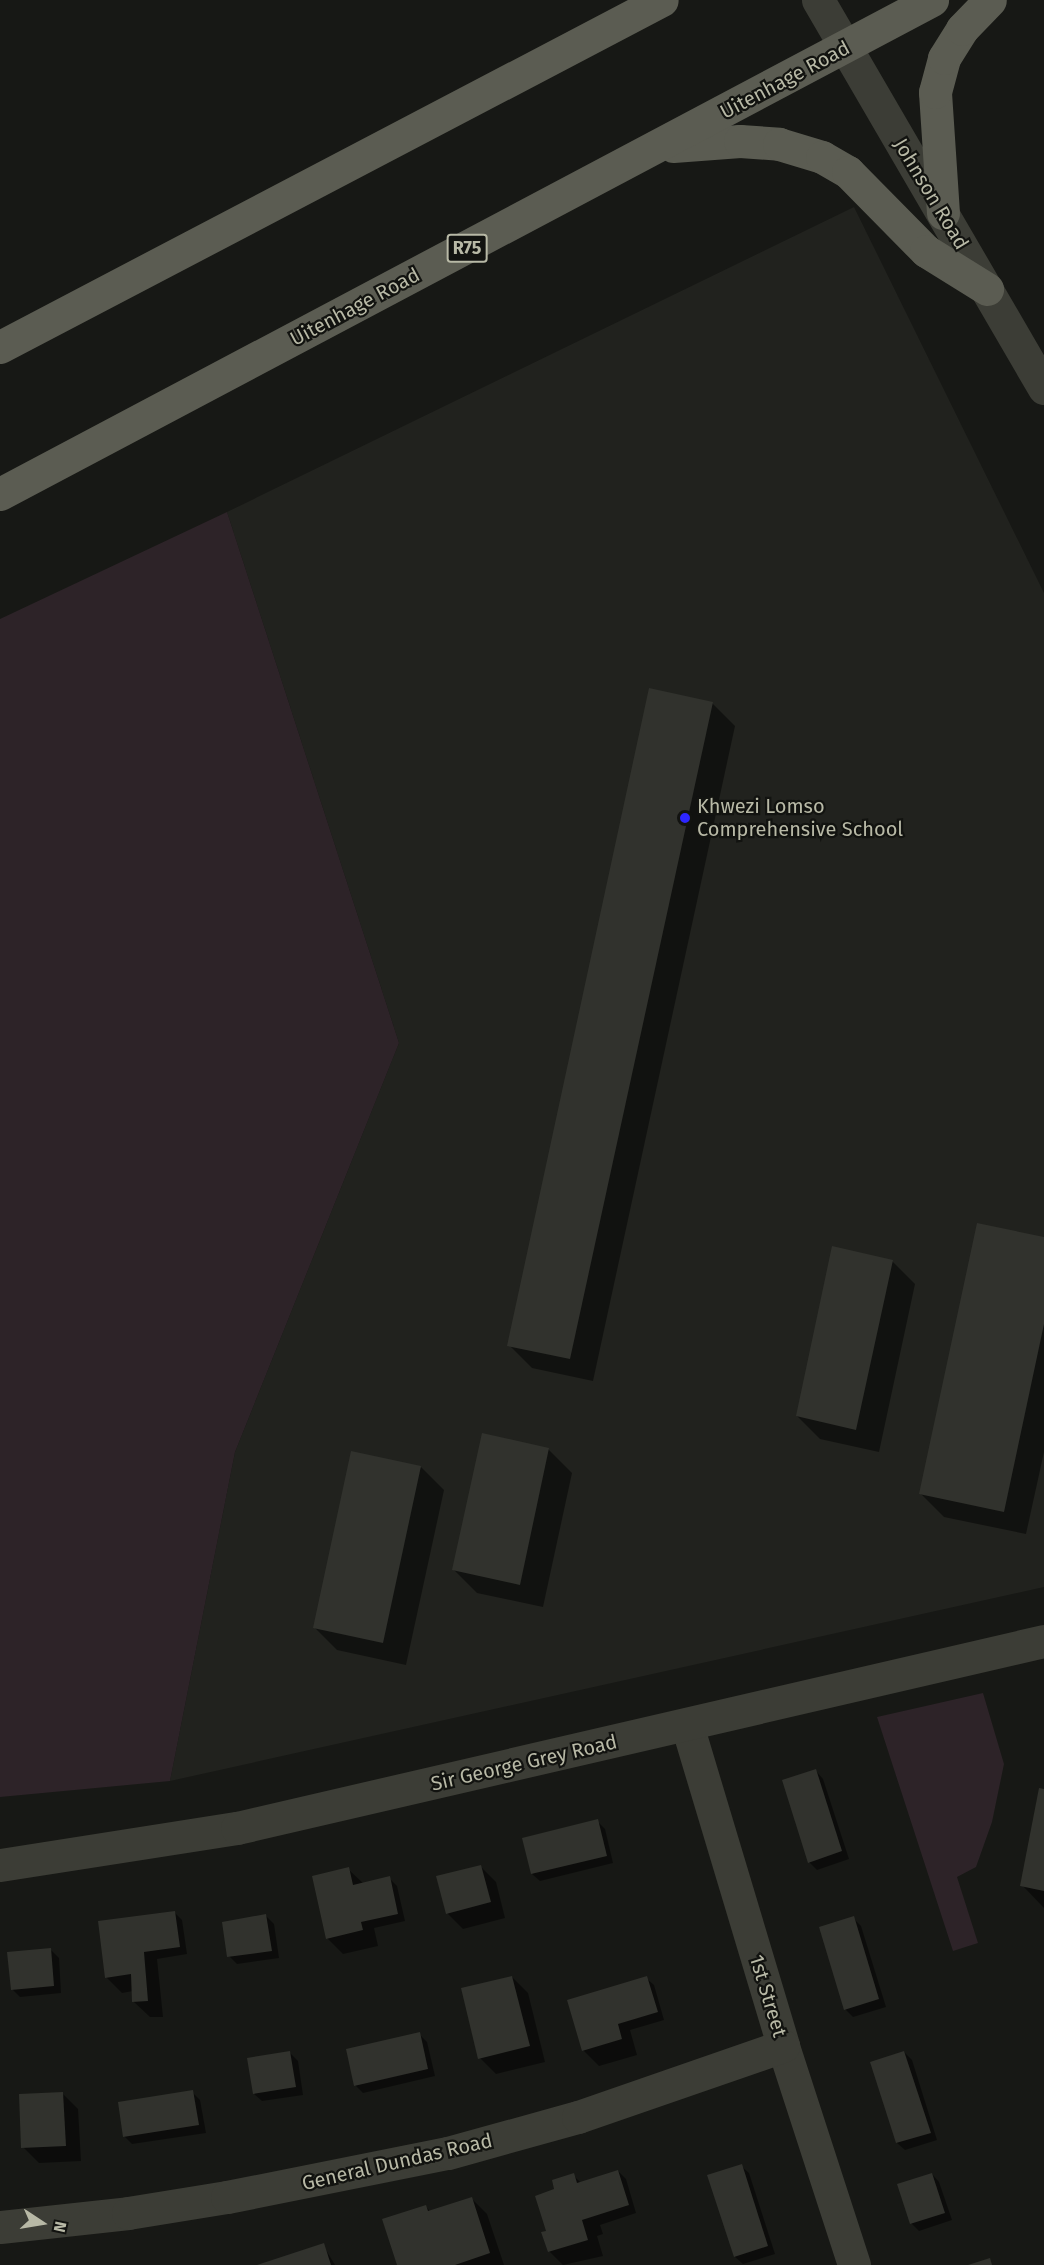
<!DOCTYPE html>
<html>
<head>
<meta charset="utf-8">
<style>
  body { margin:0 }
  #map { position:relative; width:1044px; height:2265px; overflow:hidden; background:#171815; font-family:"Fira Sans",sans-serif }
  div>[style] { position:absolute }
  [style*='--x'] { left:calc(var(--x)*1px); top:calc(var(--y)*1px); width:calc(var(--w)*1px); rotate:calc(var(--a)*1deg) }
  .built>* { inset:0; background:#21221e }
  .green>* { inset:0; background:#2d2328 }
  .shadow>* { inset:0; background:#0007 }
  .building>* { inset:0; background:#31322d }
  .minor>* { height:33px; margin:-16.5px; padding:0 16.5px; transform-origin:16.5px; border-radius:16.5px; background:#3c3d36 }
  .major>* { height:33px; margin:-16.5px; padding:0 16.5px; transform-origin:16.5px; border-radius:16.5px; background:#5b5c52 }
  .dots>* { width:16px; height:16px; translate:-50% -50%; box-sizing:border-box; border:3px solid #121310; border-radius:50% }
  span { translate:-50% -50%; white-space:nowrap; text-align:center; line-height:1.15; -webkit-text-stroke:4.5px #121310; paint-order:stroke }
  .shield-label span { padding:2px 4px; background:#121310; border:2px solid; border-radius:4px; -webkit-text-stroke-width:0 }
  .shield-label { font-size:18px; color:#b8b9a6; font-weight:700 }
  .street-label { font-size:20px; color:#b8b9a6 }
  .poi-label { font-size:20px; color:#b8b9a6 }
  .left { translate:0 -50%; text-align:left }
  .north { position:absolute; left:12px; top:2193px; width:60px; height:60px; -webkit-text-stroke:4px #121310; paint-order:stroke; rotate:102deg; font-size:16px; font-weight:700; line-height:24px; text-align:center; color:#b8b9a6 }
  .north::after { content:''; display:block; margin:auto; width:21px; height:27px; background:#b8b9a6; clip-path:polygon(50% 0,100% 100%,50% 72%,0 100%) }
</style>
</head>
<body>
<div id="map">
  <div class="built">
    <i style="clip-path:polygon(854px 207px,1044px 593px,1044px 1587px,170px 1781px,235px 1452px,399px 1043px,227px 512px)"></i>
  </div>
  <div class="green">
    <i style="clip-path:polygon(227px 512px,399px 1043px,235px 1452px,170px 1781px,0 1797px,0 619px)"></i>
    <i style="clip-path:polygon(983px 1693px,1004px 1764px,992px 1822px,976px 1867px,957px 1877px,978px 1943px,953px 1951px,877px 1717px)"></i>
  </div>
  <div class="shadow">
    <i style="clip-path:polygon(712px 703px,735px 726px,593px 1381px,532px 1368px,509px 1345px)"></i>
    <i style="clip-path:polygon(1044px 1239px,1044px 1452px,1026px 1534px,944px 1517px,921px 1494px)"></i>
    <i style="clip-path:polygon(892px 1261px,915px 1284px,879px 1452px,820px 1439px,797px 1416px)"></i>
    <i style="clip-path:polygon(548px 1449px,572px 1473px,543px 1607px,477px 1593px,454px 1570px)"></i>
    <i style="clip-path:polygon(421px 1467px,444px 1490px,406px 1665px,337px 1650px,314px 1627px)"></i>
    <i style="clip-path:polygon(816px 1771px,823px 1779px,849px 1859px,817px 1870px,809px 1862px)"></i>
    <i style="clip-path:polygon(1044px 1791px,1044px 1908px,1022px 1885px)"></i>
    <i style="clip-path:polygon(597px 1821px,605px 1829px,613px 1863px,540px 1881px,532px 1874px)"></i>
    <i style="clip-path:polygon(480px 1866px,496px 1882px,505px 1918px,463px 1929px,447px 1913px)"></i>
    <i style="clip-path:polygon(348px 1869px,364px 1884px,389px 1878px,397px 1886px,405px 1921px,374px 1928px,378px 1946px,343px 1954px,327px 1938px)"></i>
    <i style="clip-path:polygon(174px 1912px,182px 1920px,187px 1954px,157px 1959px,163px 2017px,150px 2017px,134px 2002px,133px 1991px,122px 1993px,106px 1977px)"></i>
    <i style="clip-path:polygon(266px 1916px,274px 1924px,279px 1958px,237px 1964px,229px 1956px)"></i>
    <i style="clip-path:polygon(853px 1918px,861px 1926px,886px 2007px,853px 2017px,845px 2009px)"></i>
    <i style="clip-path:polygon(51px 1950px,59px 1958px,61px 1993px,20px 1997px,12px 1989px)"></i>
    <i style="clip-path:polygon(512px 1977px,528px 1993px,545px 2062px,496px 2074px,480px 2058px)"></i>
    <i style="clip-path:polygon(646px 1978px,654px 1985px,664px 2020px,630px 2030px,637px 2055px,599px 2066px,583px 2050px)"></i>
    <i style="clip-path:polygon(419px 2034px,427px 2042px,435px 2076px,363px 2093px,355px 2085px)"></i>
    <i style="clip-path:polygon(904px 2052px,912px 2060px,937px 2140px,905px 2150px,897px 2143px,872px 2063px)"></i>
    <i style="clip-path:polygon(290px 2053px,298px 2061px,303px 2095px,262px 2101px,254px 2094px)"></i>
    <i style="clip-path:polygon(192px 2092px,200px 2100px,206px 2133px,132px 2144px,124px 2136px)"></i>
    <i style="clip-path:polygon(62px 2093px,78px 2109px,81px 2161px,39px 2163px,23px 2147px)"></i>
    <i style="clip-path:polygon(741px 2166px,749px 2173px,775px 2254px,743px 2264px,735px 2257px)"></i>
    <i style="clip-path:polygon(618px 2171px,626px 2179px,636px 2213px,600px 2225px,603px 2234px,597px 2236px,603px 2256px,563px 2265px,549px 2251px,548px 2232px,556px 2190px,573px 2175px,581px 2183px)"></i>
    <i style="clip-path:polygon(932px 2174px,939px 2182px,952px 2220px,919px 2231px,911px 2223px)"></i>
    <i style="clip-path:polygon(471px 2198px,487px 2214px,504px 2265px,398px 2265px,425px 2206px,431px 2212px)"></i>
    <i style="clip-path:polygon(323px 2245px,335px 2265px,260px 2265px)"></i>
  </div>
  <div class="building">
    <i style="clip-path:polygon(649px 688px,713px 702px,570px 1359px,507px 1346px)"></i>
    <i style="clip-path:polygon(977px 1223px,1044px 1237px,1044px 1324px,1004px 1512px,919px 1494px)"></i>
    <i style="clip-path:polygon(832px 1246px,893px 1260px,856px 1430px,796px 1416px)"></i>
    <i style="clip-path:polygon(482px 1433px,549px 1448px,520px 1585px,452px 1570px)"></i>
    <i style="clip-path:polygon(351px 1451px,421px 1466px,383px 1643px,313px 1628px)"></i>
    <i style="clip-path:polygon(816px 1769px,842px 1851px,808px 1863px,782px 1780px)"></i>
    <i style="clip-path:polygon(1039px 1788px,1044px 1789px,1044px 1891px,1020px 1886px)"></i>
    <i style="clip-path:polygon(598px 1819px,607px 1856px,531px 1874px,522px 1838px)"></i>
    <i style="clip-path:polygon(481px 1865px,491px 1902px,446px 1914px,436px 1876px)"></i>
    <i style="clip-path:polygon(349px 1867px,353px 1885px,390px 1876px,398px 1914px,361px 1922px,363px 1930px,326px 1939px,312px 1876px)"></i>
    <i style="clip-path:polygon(175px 1911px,180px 1947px,144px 1952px,148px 2001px,132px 2002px,131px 1974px,105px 1978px,98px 1921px)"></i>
    <i style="clip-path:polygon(266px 1914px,272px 1951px,227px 1957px,222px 1922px)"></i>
    <i style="clip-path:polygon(854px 1916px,879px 1999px,844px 2010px,819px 1927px)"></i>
    <i style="clip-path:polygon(51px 1948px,54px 1986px,11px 1990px,7px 1952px)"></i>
    <i style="clip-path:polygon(512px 1976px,530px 2046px,478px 2059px,461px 1988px)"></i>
    <i style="clip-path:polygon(647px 1976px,658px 2012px,618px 2024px,622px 2039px,582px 2051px,567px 2000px)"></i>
    <i style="clip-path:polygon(420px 2032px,428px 2069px,354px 2086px,346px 2049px)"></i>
    <i style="clip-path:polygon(290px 2051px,296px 2087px,253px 2094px,247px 2058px)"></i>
    <i style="clip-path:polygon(904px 2051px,931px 2133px,896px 2143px,870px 2062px)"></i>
    <i style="clip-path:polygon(193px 2090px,199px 2125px,123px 2137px,118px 2102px)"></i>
    <i style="clip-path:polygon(63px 2092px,66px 2146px,21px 2148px,19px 2094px)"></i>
    <i style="clip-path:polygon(742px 2164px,768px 2246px,734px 2257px,707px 2175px)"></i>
    <i style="clip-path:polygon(618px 2170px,629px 2205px,582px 2220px,588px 2240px,548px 2252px,541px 2232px,546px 2231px,535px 2196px,554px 2189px,552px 2180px,574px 2173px,577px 2183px)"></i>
    <i style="clip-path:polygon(932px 2173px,945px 2213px,910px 2224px,897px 2184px)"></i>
    <i style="clip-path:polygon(472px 2197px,490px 2253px,455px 2265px,397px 2265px,382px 2219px,426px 2205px,428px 2211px)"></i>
    <i style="clip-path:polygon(324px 2243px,331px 2265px,257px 2265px)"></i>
    <i style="clip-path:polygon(990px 2258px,992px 2265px,968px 2265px)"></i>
  </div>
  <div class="minor">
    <i style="--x:818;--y:0;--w:449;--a:59.8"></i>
    <i style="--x:687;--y:1725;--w:335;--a:73.3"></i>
    <i style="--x:783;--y:2046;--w:230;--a:72"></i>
    <i style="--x:0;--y:1865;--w:240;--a:-8.9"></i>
    <i style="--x:237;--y:1828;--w:828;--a:-13.05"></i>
    <i style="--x:0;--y:2227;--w:129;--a:-6.2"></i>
    <i style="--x:128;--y:2213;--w:100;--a:-9.2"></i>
    <i style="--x:227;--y:2197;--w:225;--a:-11.3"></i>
    <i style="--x:448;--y:2153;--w:135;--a:-15.5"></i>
    <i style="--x:578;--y:2117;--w:217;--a:-19.1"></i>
  </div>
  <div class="major">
    <i style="--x:673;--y:146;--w:67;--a:-4.3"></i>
    <i style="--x:740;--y:141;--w:39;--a:4"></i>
    <i style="--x:779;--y:144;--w:45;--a:16.8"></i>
    <i style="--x:822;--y:157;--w:30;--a:30"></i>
    <i style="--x:848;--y:172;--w:111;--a:45.4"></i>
    <i style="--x:926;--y:251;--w:72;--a:31.9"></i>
    <i style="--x:943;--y:213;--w:121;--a:-93.8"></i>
    <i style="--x:935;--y:92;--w:35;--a:-75"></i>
    <i style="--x:944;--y:58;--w:34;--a:-58"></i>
    <i style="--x:962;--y:29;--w:40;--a:-46"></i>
    <i style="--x:0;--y:347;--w:747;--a:-27.66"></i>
    <i style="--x:0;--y:494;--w:1055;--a:-27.93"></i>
  </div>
  <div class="dots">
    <i style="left:685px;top:818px;background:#2d26ff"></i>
  </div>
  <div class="shield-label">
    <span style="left:467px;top:248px">R75</span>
  </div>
  <div class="street-label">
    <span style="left:785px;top:80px;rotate:-28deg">Uitenhage Road</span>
    <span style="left:931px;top:194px;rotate:59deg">Johnson Road</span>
    <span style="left:355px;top:307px;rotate:-28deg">Uitenhage Road</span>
    <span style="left:524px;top:1763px;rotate:-13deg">Sir George Grey Road</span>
    <span style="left:768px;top:1996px;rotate:73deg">1st Street</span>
    <span style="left:397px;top:2162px;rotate:-13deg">General Dundas Road</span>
  </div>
  <div class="poi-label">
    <span class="left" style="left:697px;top:818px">Khwezi Lomso<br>Comprehensive School</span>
  </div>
  <div class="north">N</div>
</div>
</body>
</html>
